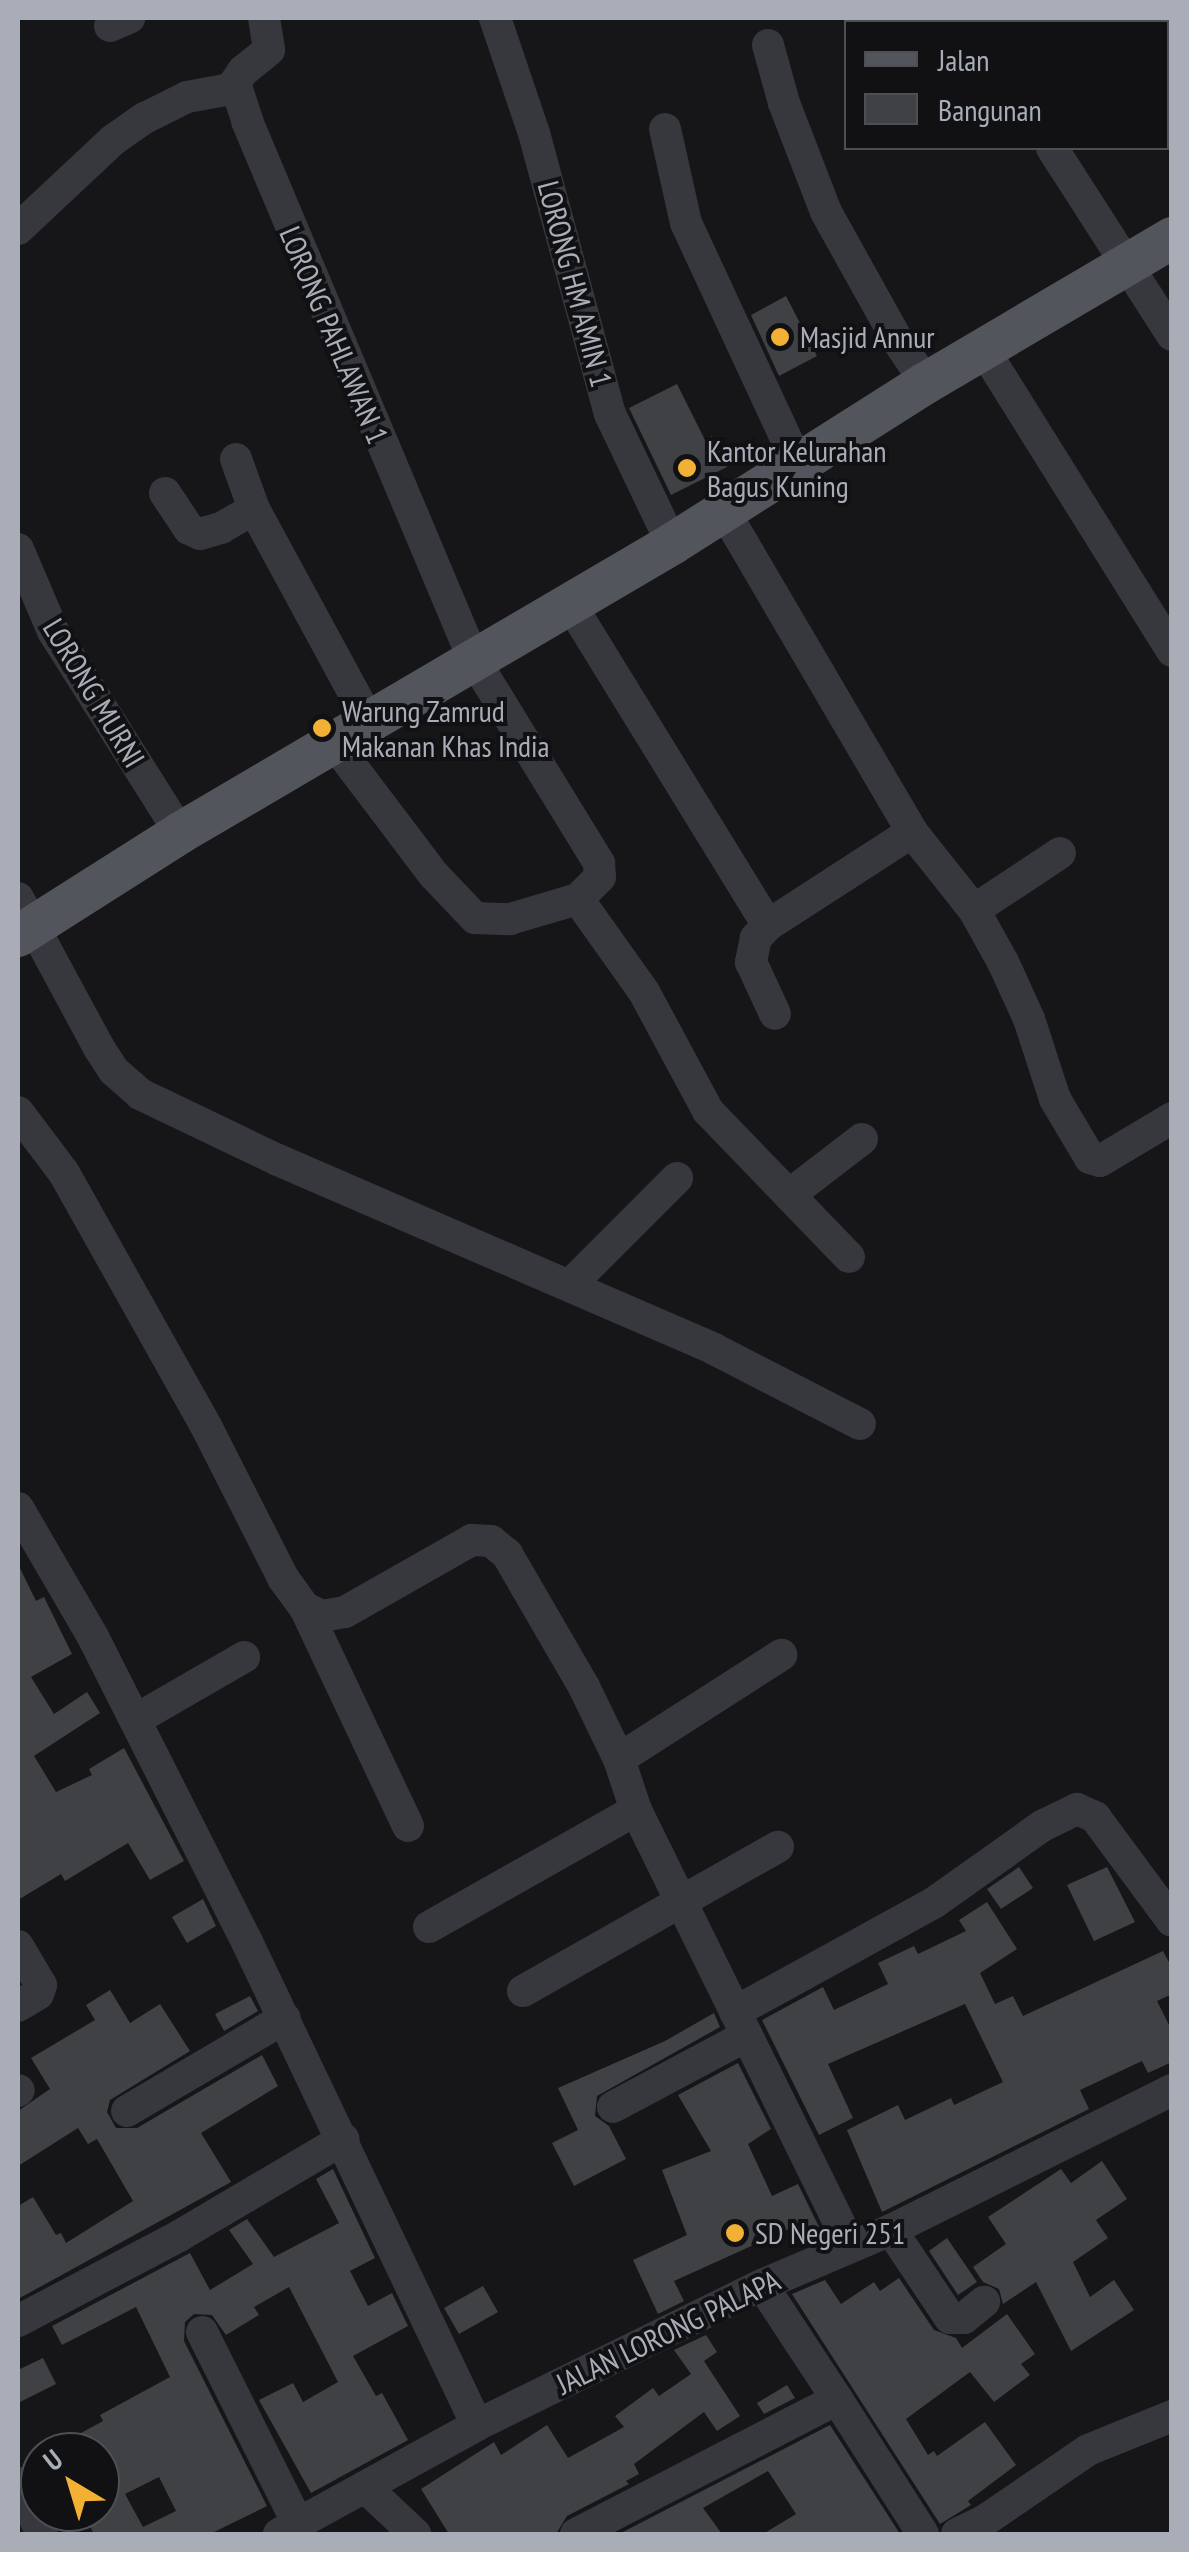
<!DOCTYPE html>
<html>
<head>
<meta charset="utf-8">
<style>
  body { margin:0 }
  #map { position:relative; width:1189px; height:2552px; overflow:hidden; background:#161618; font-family:"PT Sans Narrow",sans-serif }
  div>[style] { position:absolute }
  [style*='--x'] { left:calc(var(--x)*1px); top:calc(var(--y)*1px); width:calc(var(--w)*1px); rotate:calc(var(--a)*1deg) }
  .building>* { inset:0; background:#404145 }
  .minor>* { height:32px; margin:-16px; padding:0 16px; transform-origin:16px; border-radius:16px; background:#37383d }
  .major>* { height:42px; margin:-21px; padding:0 21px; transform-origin:21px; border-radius:21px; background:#53555c }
  .dots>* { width:28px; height:28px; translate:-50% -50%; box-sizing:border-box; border:5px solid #111113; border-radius:50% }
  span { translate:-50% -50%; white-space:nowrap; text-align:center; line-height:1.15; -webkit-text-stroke:8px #111113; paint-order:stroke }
  .street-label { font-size:30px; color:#a8adb8 }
  .poi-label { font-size:30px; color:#a8adb8 }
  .left { translate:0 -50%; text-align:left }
  .frame { position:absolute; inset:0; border:20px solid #a8adb8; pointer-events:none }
  .legend { position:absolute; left:844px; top:20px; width:325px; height:130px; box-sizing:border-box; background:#111113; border:2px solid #4d4f55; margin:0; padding:12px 18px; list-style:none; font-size:30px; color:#a8adb8 }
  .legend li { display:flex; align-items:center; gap:20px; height:50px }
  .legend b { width:50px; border:2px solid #4d4f55 }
  .north { position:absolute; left:20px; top:2432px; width:100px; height:100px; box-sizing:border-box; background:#111113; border:2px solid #4d4f55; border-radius:50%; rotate:322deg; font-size:28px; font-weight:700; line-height:40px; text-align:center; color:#a8adb8 }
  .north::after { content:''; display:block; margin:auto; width:35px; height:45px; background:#f2b134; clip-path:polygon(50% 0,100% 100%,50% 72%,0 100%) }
</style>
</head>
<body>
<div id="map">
  <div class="building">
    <i style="clip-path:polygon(786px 296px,817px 356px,779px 376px,751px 315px)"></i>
    <i style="clip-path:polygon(677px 384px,705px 440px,712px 436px,727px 467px,671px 495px,629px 408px)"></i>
    <i style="clip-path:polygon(18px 1564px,36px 1601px,44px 1597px,72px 1654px,31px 1677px,54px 1714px,87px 1692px,100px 1713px,34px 1756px,56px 1792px,92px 1775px,89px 1769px,124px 1748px,184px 1861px,150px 1880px,128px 1843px,65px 1881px,61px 1874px,18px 1900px)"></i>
    <i style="clip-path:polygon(1019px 1867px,1033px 1888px,1001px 1909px,987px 1889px)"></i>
    <i style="clip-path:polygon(1107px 1867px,1135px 1922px,1094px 1941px,1067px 1885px)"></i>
    <i style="clip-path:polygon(203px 1899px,216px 1926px,187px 1943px,172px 1917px)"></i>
    <i style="clip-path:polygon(987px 1902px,1017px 1949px,980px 1973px,995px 2004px,1013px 1996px,1023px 2016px,1163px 1951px,1172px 1968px,1172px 1994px,1157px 2001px,1172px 2031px,1172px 2062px,1148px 2073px,1142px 2061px,1080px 2090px,1089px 2109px,882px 2212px,847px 2130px,898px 2105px,905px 2120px,951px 2098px,954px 2105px,1003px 2082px,965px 2004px,828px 2064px,853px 2118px,819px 2135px,762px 2020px,823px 1987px,834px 2010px,888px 1984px,878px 1963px,914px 1946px,918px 1954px,966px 1931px,959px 1920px)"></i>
    <i style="clip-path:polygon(110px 1990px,130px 2023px,160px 2004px,190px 2051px,110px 2100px,107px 2112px,116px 2128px,137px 2128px,262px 2055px,278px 2086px,201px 2133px,231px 2182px,18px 2299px,18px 2206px,33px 2197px,56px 2235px,61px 2233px,66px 2243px,133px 2201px,97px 2139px,88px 2144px,78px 2128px,18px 2166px,18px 2111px,50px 2089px,31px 2058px,95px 2020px,86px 2005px)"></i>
    <i style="clip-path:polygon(250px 1996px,258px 2011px,224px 2031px,215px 2014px)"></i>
    <i style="clip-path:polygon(714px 2013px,720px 2027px,597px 2096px,595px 2116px,609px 2126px,626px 2159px,574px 2186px,552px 2143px,578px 2130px,558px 2088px,665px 2041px)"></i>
    <i style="clip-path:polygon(738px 2063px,771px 2129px,748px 2144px,772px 2196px,798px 2184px,824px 2237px,808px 2244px,800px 2224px,674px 2281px,684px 2301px,658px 2314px,633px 2260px,687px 2235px,662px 2170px,711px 2151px,678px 2095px)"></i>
    <i style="clip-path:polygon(1102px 2161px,1127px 2199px,1096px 2220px,1108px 2238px,1073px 2262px,1090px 2297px,1114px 2280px,1134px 2310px,1071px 2351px,1036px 2282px,1003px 2304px,999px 2289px,983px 2282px,973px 2267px,1006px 2244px,988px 2217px,1061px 2169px,1071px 2183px)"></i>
    <i style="clip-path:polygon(evenodd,333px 2169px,375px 2258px,350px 2271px,368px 2306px,392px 2293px,408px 2326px,353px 2356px,376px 2396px,382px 2393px,408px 2440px,311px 2493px,259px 2400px,293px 2383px,303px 2402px,338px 2382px,289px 2287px,254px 2307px,259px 2315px,226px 2335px,212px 2315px,194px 2314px,185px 2322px,184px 2341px,267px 2506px,210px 2534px,94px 2534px,82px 2512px,100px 2512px,100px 2452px,46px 2452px,103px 2421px,100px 2415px,170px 2377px,136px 2307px,62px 2345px,52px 2326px,190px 2253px,210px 2290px,253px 2264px,229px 2230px,247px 2219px,274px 2257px,339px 2223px,316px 2179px,333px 2169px,159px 2477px,176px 2511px,143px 2527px,125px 2494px,159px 2477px)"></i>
    <i style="clip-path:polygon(947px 2238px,977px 2282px,958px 2295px,929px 2251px)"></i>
    <i style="clip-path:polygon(899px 2278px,934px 2330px,956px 2338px,962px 2348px,1007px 2314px,1035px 2354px,1021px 2364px,1030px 2375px,994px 2402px,970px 2372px,906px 2419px,928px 2455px,934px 2451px,937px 2456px,985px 2422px,1016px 2465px,968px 2501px,971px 2505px,940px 2524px,792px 2294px,825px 2280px,841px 2304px,874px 2282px,880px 2291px)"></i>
    <i style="clip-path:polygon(483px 2286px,498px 2312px,459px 2334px,444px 2308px)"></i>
    <i style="clip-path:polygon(706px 2335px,717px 2352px,704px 2361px,740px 2416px,717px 2431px,704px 2412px,634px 2464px,639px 2474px,626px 2481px,629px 2484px,567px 2516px,556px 2534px,449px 2534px,421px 2489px,494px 2442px,501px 2455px,547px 2425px,568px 2458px,624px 2427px,615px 2416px,653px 2388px,659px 2396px,691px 2374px,674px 2350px)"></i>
    <i style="clip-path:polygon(43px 2358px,56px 2384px,18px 2403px,18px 2370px)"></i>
    <i style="clip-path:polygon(787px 2385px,795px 2398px,764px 2414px,757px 2403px)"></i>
    <i style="clip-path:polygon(830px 2425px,900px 2534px,763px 2534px,796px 2514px,768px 2471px,703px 2508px,722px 2534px,619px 2534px)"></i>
  </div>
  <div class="minor">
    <i style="--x:264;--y:18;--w:32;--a:81"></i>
    <i style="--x:269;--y:50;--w:33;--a:141"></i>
    <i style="--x:243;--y:71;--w:14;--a:124"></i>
    <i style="--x:235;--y:83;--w:40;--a:72"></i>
    <i style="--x:247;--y:121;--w:583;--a:67.18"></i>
    <i style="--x:473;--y:658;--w:241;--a:58.4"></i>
    <i style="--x:599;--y:863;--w:14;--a:86"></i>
    <i style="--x:600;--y:877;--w:31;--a:135"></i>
    <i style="--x:578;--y:899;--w:114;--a:54.6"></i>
    <i style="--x:644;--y:992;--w:135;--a:61.7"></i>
    <i style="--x:708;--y:1111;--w:203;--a:46"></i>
    <i style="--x:495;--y:18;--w:121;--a:71.3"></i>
    <i style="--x:534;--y:133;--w:291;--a:74.9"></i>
    <i style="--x:610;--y:414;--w:144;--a:64.5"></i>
    <i style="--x:971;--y:18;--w:5;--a:53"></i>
    <i style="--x:1117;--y:18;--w:5;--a:53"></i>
    <i style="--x:110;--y:26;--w:21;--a:-23"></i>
    <i style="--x:768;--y:45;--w:60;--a:74.6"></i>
    <i style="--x:784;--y:103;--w:117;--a:68.9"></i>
    <i style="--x:826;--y:212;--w:144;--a:60.9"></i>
    <i style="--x:896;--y:338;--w:54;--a:56.3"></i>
    <i style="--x:1166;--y:82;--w:8;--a:45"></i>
    <i style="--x:665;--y:129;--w:96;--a:77.4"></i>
    <i style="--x:686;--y:223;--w:266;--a:65.1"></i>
    <i style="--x:1052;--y:148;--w:222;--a:57.3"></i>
    <i style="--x:18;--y:229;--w:130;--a:-43.1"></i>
    <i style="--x:113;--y:140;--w:39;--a:-35"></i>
    <i style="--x:145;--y:118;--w:47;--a:-26.6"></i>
    <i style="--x:187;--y:97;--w:50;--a:-10.4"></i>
    <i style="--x:984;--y:350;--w:355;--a:58"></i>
    <i style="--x:236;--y:459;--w:53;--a:70.2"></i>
    <i style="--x:254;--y:509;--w:241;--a:61.5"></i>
    <i style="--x:165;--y:493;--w:43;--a:56.3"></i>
    <i style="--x:189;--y:529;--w:12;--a:24"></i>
    <i style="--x:200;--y:534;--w:22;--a:-16"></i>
    <i style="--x:221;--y:528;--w:38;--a:-30"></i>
    <i style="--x:724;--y:511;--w:372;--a:59.6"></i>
    <i style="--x:912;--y:832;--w:171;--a:147.1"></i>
    <i style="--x:768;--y:925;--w:18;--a:133"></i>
    <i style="--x:756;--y:938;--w:25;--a:102"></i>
    <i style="--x:751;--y:962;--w:57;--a:65.2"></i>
    <i style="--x:18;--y:549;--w:89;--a:66.9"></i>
    <i style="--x:53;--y:631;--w:239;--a:57.8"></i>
    <i style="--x:569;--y:602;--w:379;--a:58.4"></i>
    <i style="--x:334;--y:743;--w:166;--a:52.9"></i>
    <i style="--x:434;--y:875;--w:59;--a:46.4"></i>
    <i style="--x:475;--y:918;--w:35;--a:2"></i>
    <i style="--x:510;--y:919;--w:71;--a:-16.4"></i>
    <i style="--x:912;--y:832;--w:100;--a:51.5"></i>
    <i style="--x:974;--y:910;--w:60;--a:60.9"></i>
    <i style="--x:1003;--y:962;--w:63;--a:65.5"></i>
    <i style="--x:1029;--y:1019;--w:84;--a:72"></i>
    <i style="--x:1055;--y:1099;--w:69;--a:59.3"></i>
    <i style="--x:1090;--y:1158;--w:10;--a:17"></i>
    <i style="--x:1100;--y:1161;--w:84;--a:-30.8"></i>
    <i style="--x:18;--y:898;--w:170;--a:61.6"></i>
    <i style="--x:99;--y:1048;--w:27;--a:57"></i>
    <i style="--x:114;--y:1071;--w:35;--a:41"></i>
    <i style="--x:140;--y:1094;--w:153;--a:25.6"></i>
    <i style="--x:278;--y:1160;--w:475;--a:23.4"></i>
    <i style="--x:714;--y:1349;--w:164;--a:27.2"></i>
    <i style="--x:974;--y:910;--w:103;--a:-33.5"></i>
    <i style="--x:18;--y:1112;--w:76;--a:53"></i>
    <i style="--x:64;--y:1173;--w:292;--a:60.7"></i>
    <i style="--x:207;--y:1428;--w:168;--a:63.1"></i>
    <i style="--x:283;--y:1578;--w:37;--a:54"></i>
    <i style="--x:305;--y:1608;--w:19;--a:25"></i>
    <i style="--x:322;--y:1616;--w:23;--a:-10"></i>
    <i style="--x:345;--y:1612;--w:146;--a:-29.6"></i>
    <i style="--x:472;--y:1540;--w:19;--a:3"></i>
    <i style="--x:491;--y:1541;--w:21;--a:39"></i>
    <i style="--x:507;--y:1554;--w:154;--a:59.9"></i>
    <i style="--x:584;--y:1687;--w:80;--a:64.1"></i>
    <i style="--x:619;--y:1759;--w:54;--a:71.6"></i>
    <i style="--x:636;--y:1810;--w:485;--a:63.8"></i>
    <i style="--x:789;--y:1195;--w:92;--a:-37.5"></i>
    <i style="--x:571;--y:1284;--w:150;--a:-45"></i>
    <i style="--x:18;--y:1508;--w:149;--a:59.8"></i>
    <i style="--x:93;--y:1637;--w:342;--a:63.2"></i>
    <i style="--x:247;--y:1942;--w:535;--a:64.54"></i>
    <i style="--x:305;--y:1608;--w:241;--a:64.7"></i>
    <i style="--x:135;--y:1720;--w:126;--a:-30"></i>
    <i style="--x:619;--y:1759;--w:193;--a:-32.7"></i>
    <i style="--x:429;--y:1927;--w:238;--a:-29.5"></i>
    <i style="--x:18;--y:1946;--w:45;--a:59.5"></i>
    <i style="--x:41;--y:1985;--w:9;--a:108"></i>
    <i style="--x:38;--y:1994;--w:23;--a:149"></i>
    <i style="--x:523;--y:1991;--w:293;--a:-29.5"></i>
    <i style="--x:735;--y:2012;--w:228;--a:-28.8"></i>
    <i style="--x:935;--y:1902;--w:131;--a:-35.4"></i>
    <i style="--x:1042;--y:1826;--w:39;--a:-26"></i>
    <i style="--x:1077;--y:1809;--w:20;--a:24"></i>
    <i style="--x:1095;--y:1817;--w:129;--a:53.5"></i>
    <i style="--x:18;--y:2091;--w:1;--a:-45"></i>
    <i style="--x:613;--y:2107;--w:151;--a:-28.1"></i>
    <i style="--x:127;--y:2111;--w:183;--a:-30.5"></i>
    <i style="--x:891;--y:2230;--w:106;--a:56.2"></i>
    <i style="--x:950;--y:2318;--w:14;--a:0"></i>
    <i style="--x:964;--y:2318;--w:26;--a:-39"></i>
    <i style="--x:18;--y:2321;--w:182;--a:-27.8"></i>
    <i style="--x:179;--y:2236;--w:191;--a:-30.5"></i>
    <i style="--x:202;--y:2332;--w:215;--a:63.4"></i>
    <i style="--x:837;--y:2399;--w:160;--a:57.5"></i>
    <i style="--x:18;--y:2483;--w:56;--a:64.8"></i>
    <i style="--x:365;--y:2487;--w:69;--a:43.2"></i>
    <i style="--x:279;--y:2534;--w:226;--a:-28.8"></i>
    <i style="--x:477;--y:2425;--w:318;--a:-26.2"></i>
    <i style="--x:762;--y:2285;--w:140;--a:-23.1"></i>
    <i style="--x:891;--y:2230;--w:314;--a:-26.5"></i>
    <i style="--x:576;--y:2534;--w:294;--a:-27.3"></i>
    <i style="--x:837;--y:2399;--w:136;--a:-123.3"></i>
    <i style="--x:957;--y:2534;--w:30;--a:-26"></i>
    <i style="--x:984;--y:2521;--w:126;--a:-34.3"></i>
    <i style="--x:1088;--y:2450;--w:91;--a:-22"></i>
  </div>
  <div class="major">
    <i style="--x:18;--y:936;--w:192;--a:-32.4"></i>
    <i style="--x:180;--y:833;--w:571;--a:-30.43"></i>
    <i style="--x:672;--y:544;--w:301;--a:-32.4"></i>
    <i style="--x:926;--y:383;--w:286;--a:-30.5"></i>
  </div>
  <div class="dots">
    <i style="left:780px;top:337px;background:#f2b134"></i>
    <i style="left:687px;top:468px;background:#f2b134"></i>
    <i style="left:322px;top:728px;background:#f2b134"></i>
    <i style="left:735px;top:2233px;background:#f2b134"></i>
  </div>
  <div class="street-label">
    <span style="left:575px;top:284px;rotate:75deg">LORONG HM AMIN 1</span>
    <span style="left:334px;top:335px;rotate:67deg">LORONG PAHLAWAN 1</span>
    <span style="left:94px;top:693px;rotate:59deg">LORONG MURNI</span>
    <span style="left:668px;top:2332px;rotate:-26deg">JALAN LORONG PALAPA</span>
  </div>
  <div class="poi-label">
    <span class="left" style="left:800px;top:337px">Masjid Annur</span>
    <span class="left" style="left:707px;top:468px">Kantor Kelurahan<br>Bagus Kuning</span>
    <span class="left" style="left:342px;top:728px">Warung Zamrud<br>Makanan Khas India</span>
    <span class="left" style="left:755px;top:2233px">SD Negeri 251</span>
  </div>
  <div class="frame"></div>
  <ul class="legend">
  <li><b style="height:12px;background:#53555c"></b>Jalan</li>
  <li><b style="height:28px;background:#404145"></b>Bangunan</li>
  </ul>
  <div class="north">U</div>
</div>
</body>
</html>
